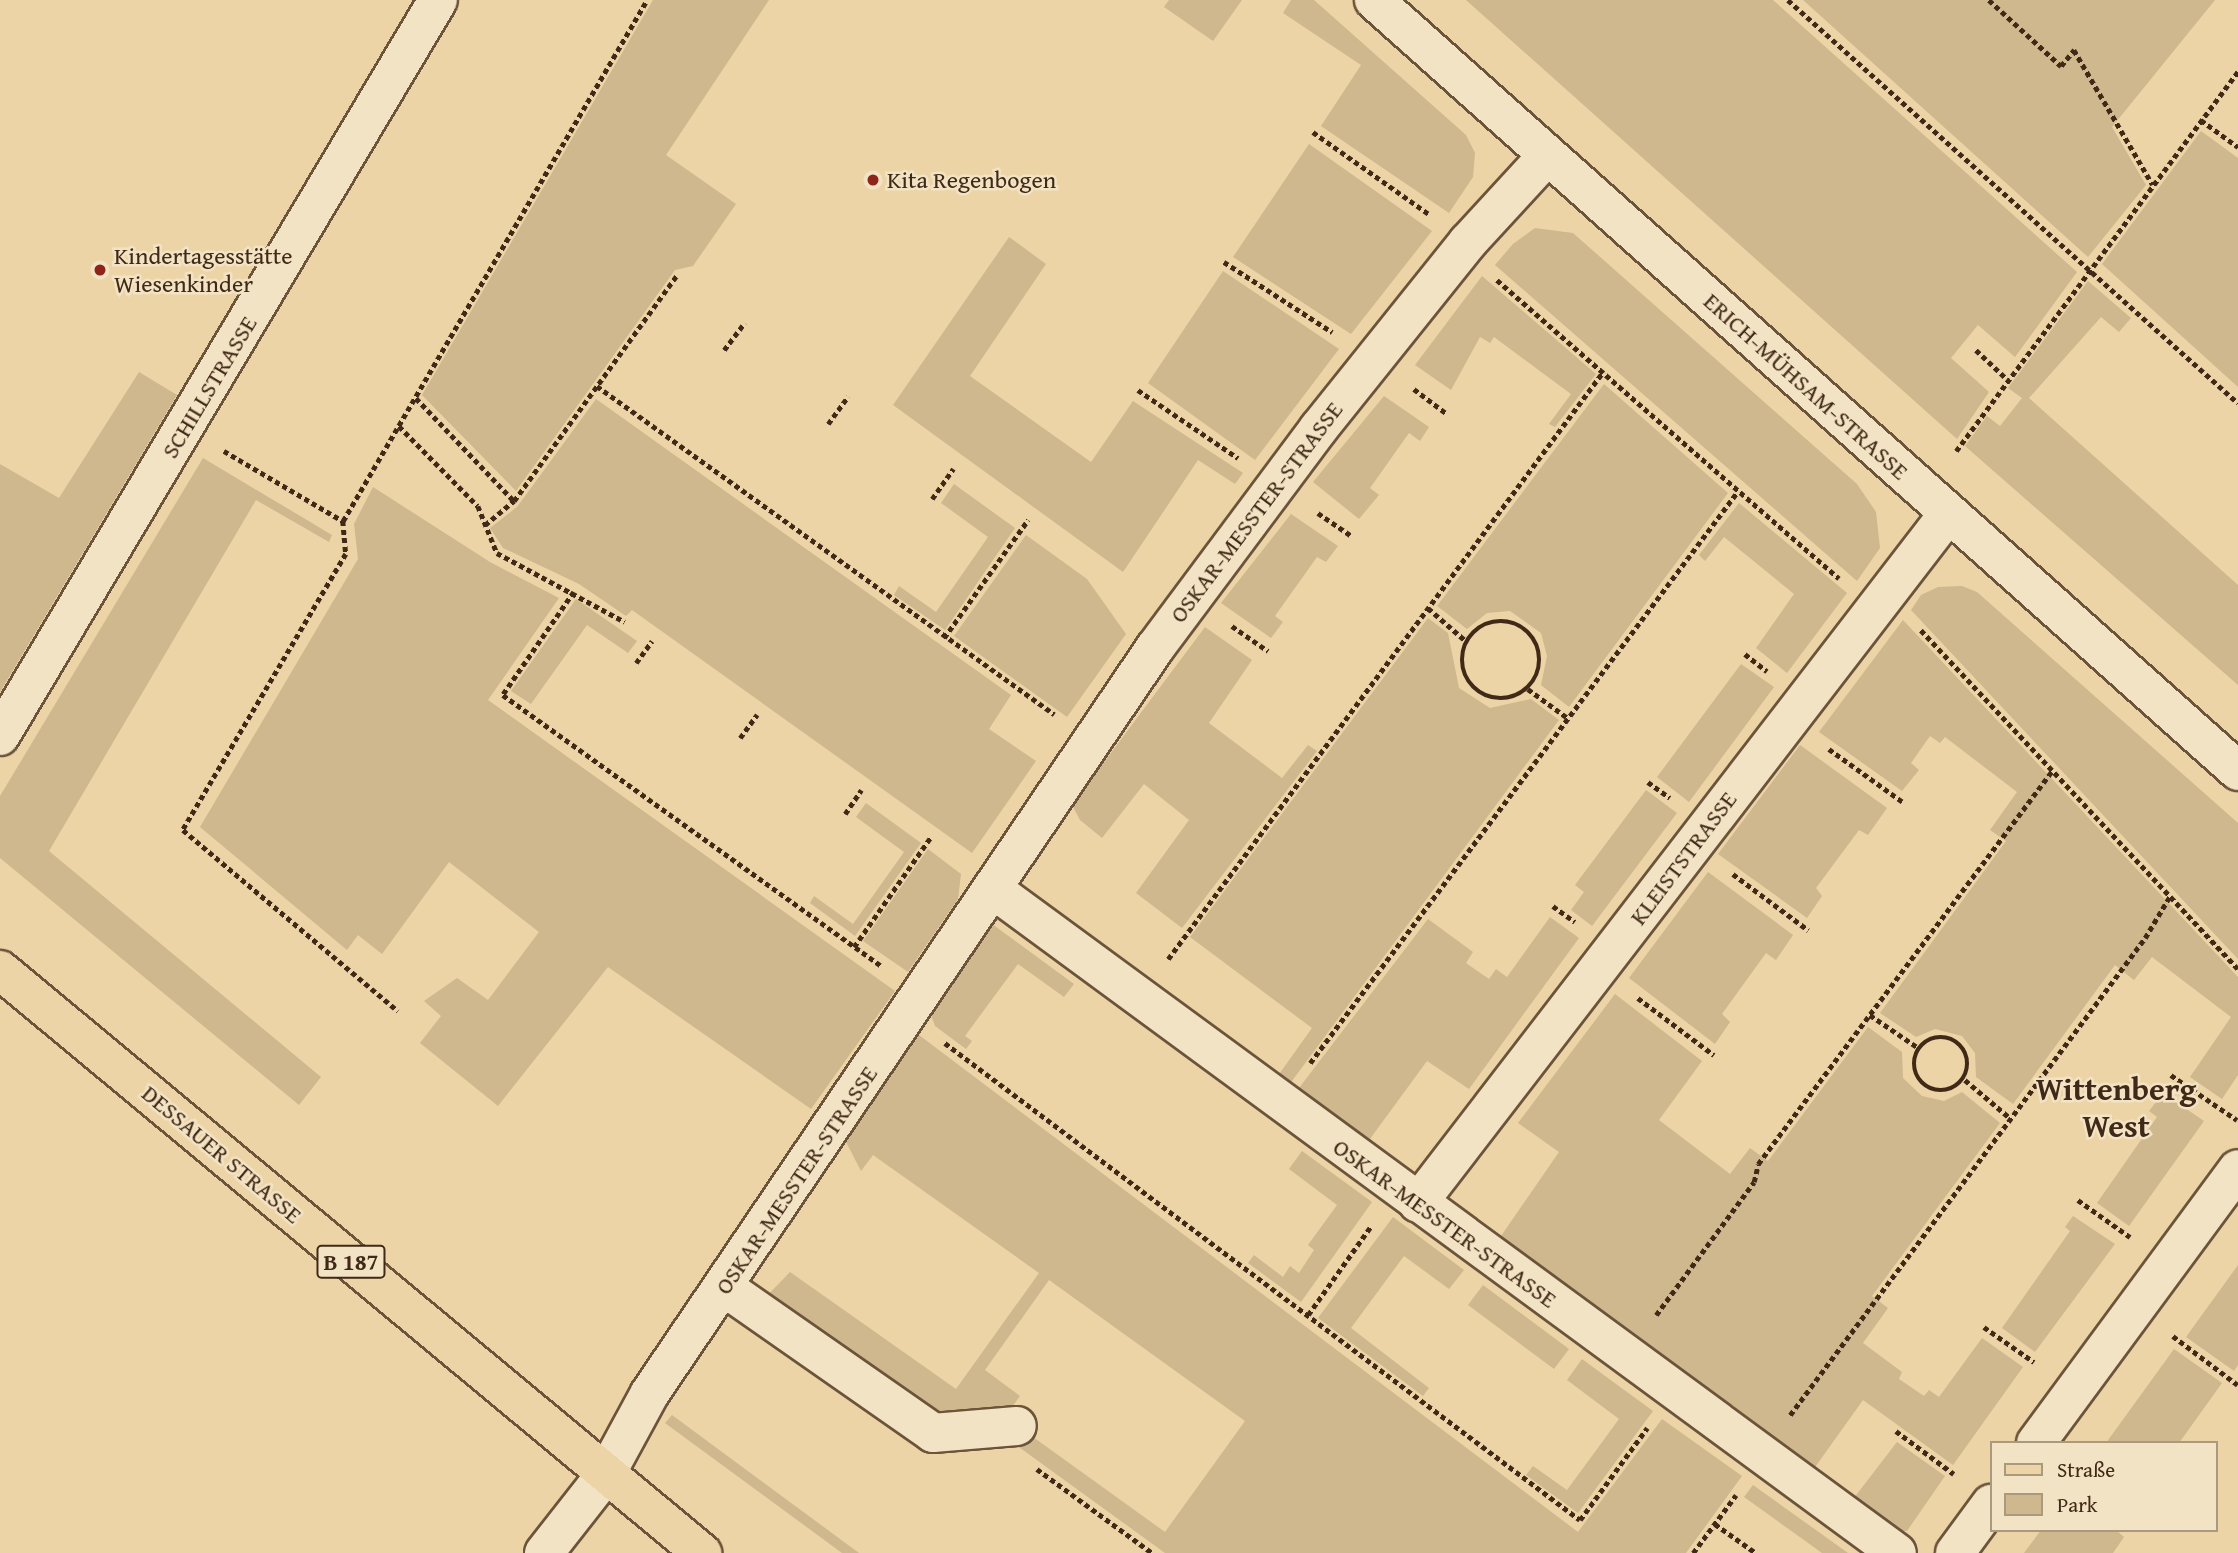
<!DOCTYPE html>
<html>
<head>
<meta charset="utf-8">
<style>
  body { margin:0 }
  #map { position:relative; width:2238px; height:1553px; overflow:hidden; background:#ecd4a6; font-family:"Gentium Book Plus",serif }
  div>[style] { position:absolute }
  [style*='--x'] { left:calc(var(--x)*1px); top:calc(var(--y)*1px); width:calc(var(--w)*1px); rotate:calc(var(--a)*1deg) }
  .green>* { inset:0; background:#cfb78e }
  .path>* { height:4.5px; margin-top:-2.25px; transform-origin:0; background:repeating-linear-gradient(90deg,#402916 0 5px,transparent 0 8.5px) }
  .path>.ring { margin:-2.25px; padding:0; box-sizing:content-box; background:none; border:4.5px solid #402916; border-radius:50% }
  .roads { filter:drop-shadow(2px 0 #6b543a) drop-shadow(-2px 0 #6b543a) drop-shadow(0 2px #6b543a) drop-shadow(0 -2px #6b543a) }
  .minor>* { height:38px; margin:-19px; padding:0 19px; transform-origin:19px; border-radius:19px; background:#f3e3c5 }
  .major>* { height:38px; margin:-19px; padding:0 19px; transform-origin:19px; border-radius:19px; background:#ecd4a6 }
  .dots>* { width:19px; height:19px; translate:-50% -50%; box-sizing:border-box; border:4px solid #f3e3c5; border-radius:50% }
  span { translate:-50% -50%; white-space:nowrap; text-align:center; line-height:1.15; -webkit-text-stroke:5px #f3e3c5; paint-order:stroke }
  .shield-label span { padding:2px 5px; background:#f3e3c5; border:2px solid; border-radius:5px; -webkit-text-stroke-width:0 }
  .shield-label { font-size:23px; color:#402916; font-weight:700 }
  .poi-label { font-size:24px; color:#402916 }
  .left { translate:0 -50%; text-align:left }
  .street-label { font-size:24px; color:#402916 }
  .district-label { font-size:32px; color:#402916; font-weight:700 }
  .legend { position:absolute; left:1990px; top:1441px; width:228px; height:91px; box-sizing:border-box; background:#f3e3c5; border:2px solid #ab997f; margin:0; padding:9px 12px; list-style:none; font-size:21px; color:#402916 }
  .legend li { display:flex; align-items:center; gap:14px; height:35px }
  .legend b { width:35px; border:2px solid #ab997f }
</style>
</head>
<body>
<div id="map">
  <div class="green">
    <i style="clip-path:polygon(653px 0,769px 0,666px 155px,736px 204px,693px 266px,675px 270px,516px 491px,422px 395px)"></i>
    <i style="clip-path:polygon(1169px 0,1242px 0,1213px 41px,1164px 7px)"></i>
    <i style="clip-path:polygon(1291px 0,1314px 0,1466px 135px,1475px 153px,1473px 177px,1449px 213px,1321px 126px,1361px 65px,1283px 13px)"></i>
    <i style="clip-path:polygon(1466px 0,1773px 0,2077px 272px,2015px 357px,1978px 325px,1951px 358px,1989px 392px,1957px 439px)"></i>
    <i style="clip-path:polygon(1803px 0,2215px 0,2112px 127px,2146px 185px,2088px 257px)"></i>
    <i style="clip-path:polygon(2201px 131px,2238px 158px,2238px 387px,2102px 264px)"></i>
    <i style="clip-path:polygon(1309px 144px,1432px 231px,1351px 334px,1233px 257px)"></i>
    <i style="clip-path:polygon(1535px 228px,1573px 233px,1857px 484px,1876px 512px,1880px 548px,1857px 581px,1495px 265px,1513px 244px)"></i>
    <i style="clip-path:polygon(1009px 237px,1046px 264px,970px 376px,1091px 462px,1133px 401px,1243px 473px,1235px 484px,1198px 460px,1123px 572px,893px 405px)"></i>
    <i style="clip-path:polygon(1223px 271px,1339px 349px,1255px 460px,1148px 383px)"></i>
    <i style="clip-path:polygon(1482px 276px,1596px 374px,1555px 427px,1549px 424px,1571px 394px,1494px 337px,1490px 343px,1480px 337px,1451px 390px,1415px 365px)"></i>
    <i style="clip-path:polygon(2088px 281px,2131px 318px,2119px 332px,2101px 317px,2029px 398px,2238px 585px,2238px 685px,1965px 446px,1987px 416px,2000px 426px,2022px 398px,2008px 388px)"></i>
    <i style="clip-path:polygon(139px 372px,177px 395px,0 692px,0 464px,59px 498px)"></i>
    <i style="clip-path:polygon(1604px 384px,1728px 493px,1569px 707px,1541px 685px,1547px 656px,1541px 633px,1510px 611px,1487px 613px,1467px 629px,1437px 606px)"></i>
    <i style="clip-path:polygon(1384px 396px,1429px 427px,1420px 441px,1409px 433px,1370px 488px,1379px 495px,1359px 519px,1313px 482px)"></i>
    <i style="clip-path:polygon(596px 399px,1011px 695px,989px 729px,1036px 761px,972px 853px,632px 610px,626px 616px,579px 584px,503px 548px,490px 528px,517px 507px)"></i>
    <i style="clip-path:polygon(203px 458px,332px 535px,329px 542px,256px 500px,49px 851px,321px 1077px,299px 1105px,0 858px,0 796px)"></i>
    <i style="clip-path:polygon(954px 484px,1015px 528px,945px 630px,894px 595px,899px 586px,936px 612px,988px 537px,941px 503px)"></i>
    <i style="clip-path:polygon(373px 487px,490px 562px,559px 598px,488px 700px,895px 991px,811px 1109px,608px 967px,498px 1106px,420px 1043px,441px 1016px,424px 1001px,457px 978px,488px 1000px,539px 932px,449px 862px,382px 954px,358px 935px,347px 950px,200px 827px,358px 559px,354px 524px)"></i>
    <i style="clip-path:polygon(1739px 503px,1847px 593px,1787px 673px,1756px 648px,1794px 594px,1724px 537px,1705px 561px,1699px 555px)"></i>
    <i style="clip-path:polygon(1291px 514px,1338px 546px,1326px 562px,1317px 557px,1275px 616px,1283px 622px,1271px 638px,1221px 603px)"></i>
    <i style="clip-path:polygon(1026px 535px,1087px 579px,1126px 634px,1067px 717px,954px 636px)"></i>
    <i style="clip-path:polygon(1962px 586px,1977px 592px,2238px 823px,2238px 959px,1911px 610px,1921px 595px,1938px 587px)"></i>
    <i style="clip-path:polygon(576px 599px,637px 641px,628px 653px,587px 625px,531px 704px,511px 691px)"></i>
    <i style="clip-path:polygon(1428px 618px,1448px 633px,1459px 688px,1490px 708px,1531px 699px,1559px 720px,1289px 1085px,1277px 1077px,1312px 1028px,1190px 937px)"></i>
    <i style="clip-path:polygon(1903px 620px,2238px 977px,2238px 1075px,2222px 1099px,2190px 1077px,2231px 1017px,2152px 957px,2134px 980px,2115px 965px,2013px 1104px,1976px 1077px,1975px 1053px,1962px 1036px,1935px 1029px,1916px 1037px,1880px 1013px,2006px 841px,1990px 830px,2017px 792px,1945px 737px,1940px 743px,1930px 736px,1911px 763px,1919px 770px,1902px 791px,1819px 732px)"></i>
    <i style="clip-path:polygon(1205px 627px,1252px 660px,1209px 723px,1282px 778px,1308px 745px,1317px 751px,1182px 928px,1136px 893px,1189px 820px,1144px 784px,1102px 838px,1080px 820px,1072px 805px)"></i>
    <i style="clip-path:polygon(1741px 664px,1774px 687px,1689px 802px,1657px 777px)"></i>
    <i style="clip-path:polygon(1800px 745px,1887px 808px,1868px 835px,1859px 830px,1816px 888px,1822px 896px,1807px 918px,1718px 854px)"></i>
    <i style="clip-path:polygon(1646px 790px,1677px 813px,1592px 926px,1571px 910px,1584px 892px,1575px 885px)"></i>
    <i style="clip-path:polygon(866px 803px,921px 843px,855px 936px,810px 903px,814px 896px,853px 924px,904px 852px,856px 817px)"></i>
    <i style="clip-path:polygon(928px 849px,961px 874px,958px 899px,908px 972px,863px 941px)"></i>
    <i style="clip-path:polygon(1708px 872px,1793px 935px,1776px 960px,1766px 953px,1722px 1014px,1730px 1022px,1715px 1044px,1629px 978px)"></i>
    <i style="clip-path:polygon(1550px 917px,1579px 938px,1469px 1089px,1427px 1061px,1367px 1143px,1296px 1092px,1428px 919px,1473px 952px,1466px 963px,1489px 979px,1496px 969px,1507px 977px)"></i>
    <i style="clip-path:polygon(992px 924px,1074px 984px,1064px 997px,1018px 964px,965px 1036px,972px 1041px,966px 1049px,935px 1026px,930px 1012px)"></i>
    <i style="clip-path:polygon(1615px 994px,1702px 1061px,1659px 1120px,1730px 1174px,1750px 1148px,1768px 1161px,1868px 1027px,1902px 1052px,1903px 1078px,1922px 1096px,1944px 1101px,1962px 1092px,2000px 1123px,1872px 1296px,1888px 1308px,1863px 1343px,1902px 1372px,1899px 1379px,1924px 1396px,1929px 1390px,1939px 1397px,1982px 1338px,2023px 1367px,1953px 1465px,1863px 1400px,1813px 1470px,1501px 1236px,1559px 1152px,1518px 1123px)"></i>
    <i style="clip-path:polygon(919px 1035px,1578px 1532px,1662px 1419px,1742px 1476px,1686px 1553px,1165px 1553px,1012px 1442px,1033px 1437px,1165px 1532px,1245px 1421px,1049px 1280px,985px 1370px,1020px 1396px,1005px 1417px,937px 1418px,764px 1299px,790px 1272px,956px 1389px,1039px 1273px,873px 1155px,861px 1171px,846px 1142px)"></i>
    <i style="clip-path:polygon(2163px 1093px,2204px 1121px,2129px 1226px,2097px 1203px,2157px 1117px,2149px 1111px)"></i>
    <i style="clip-path:polygon(1302px 1151px,1372px 1202px,1301px 1302px,1248px 1263px,1254px 1255px,1283px 1277px,1290px 1266px,1299px 1273px,1314px 1250px,1308px 1245px,1337px 1205px,1289px 1169px)"></i>
    <i style="clip-path:polygon(2073px 1216px,2115px 1244px,2035px 1352px,2002px 1328px,2070px 1231px,2065px 1227px)"></i>
    <i style="clip-path:polygon(1393px 1217px,1464px 1270px,1449px 1289px,1404px 1256px,1351px 1328px,1429px 1388px,1423px 1396px,1318px 1318px)"></i>
    <i style="clip-path:polygon(2238px 1265px,2238px 1365px,2234px 1371px,2186px 1337px)"></i>
    <i style="clip-path:polygon(1483px 1285px,1569px 1349px,1554px 1369px,1468px 1305px)"></i>
    <i style="clip-path:polygon(2174px 1349px,2222px 1383px,2179px 1443px,2106px 1443px)"></i>
    <i style="clip-path:polygon(1582px 1359px,1653px 1411px,1578px 1513px,1526px 1475px,1533px 1466px,1567px 1490px,1619px 1419px,1567px 1380px)"></i>
    <i style="clip-path:polygon(672px 1415px,859px 1553px,842px 1553px,665px 1423px)"></i>
    <i style="clip-path:polygon(1897px 1442px,1945px 1476px,1907px 1531px,1889px 1531px,1850px 1503px)"></i>
    <i style="clip-path:polygon(1753px 1485px,1848px 1553px,1822px 1553px,1744px 1497px)"></i>
    <i style="clip-path:polygon(2041px 1530px,2116px 1530px,2124px 1537px,2113px 1553px,2024px 1553px)"></i>
  </div>
  <div class="path">
    <i style="--x:1788;--y:0;--w:604;--a:41.85"></i>
    <i style="--x:1989;--y:0;--w:98;--a:42.5"></i>
    <i style="--x:2061;--y:66;--w:21;--a:-51"></i>
    <i style="--x:2074;--y:50;--w:156;--a:59.7"></i>
    <i style="--x:2201;--y:120;--w:46;--a:36.1"></i>
    <i style="--x:1313;--y:132;--w:142;--a:35.3"></i>
    <i style="--x:1224;--y:262;--w:129;--a:32.9"></i>
    <i style="--x:1497;--y:280;--w:454;--a:41.1"></i>
    <i style="--x:724;--y:350;--w:34;--a:-53"></i>
    <i style="--x:1976;--y:350;--w:44;--a:43.2"></i>
    <i style="--x:597;--y:386;--w:563;--a:35.67"></i>
    <i style="--x:1414;--y:389;--w:40;--a:37"></i>
    <i style="--x:1138;--y:390;--w:121;--a:34.2"></i>
    <i style="--x:416;--y:398;--w:142;--a:46.4"></i>
    <i style="--x:828;--y:424;--w:34;--a:-54"></i>
    <i style="--x:399;--y:426;--w:112;--a:45.4"></i>
    <i style="--x:478;--y:506;--w:51;--a:68"></i>
    <i style="--x:497;--y:553;--w:145;--a:28.3"></i>
    <i style="--x:224;--y:451;--w:138;--a:30.5"></i>
    <i style="--x:343;--y:521;--w:603;--a:-59.74"></i>
    <i style="--x:1956;--y:451;--w:473;--a:-53.4"></i>
    <i style="--x:932;--y:499;--w:37;--a:-55"></i>
    <i style="--x:1318;--y:513;--w:42;--a:34.4"></i>
    <i style="--x:343;--y:521;--w:33;--a:85"></i>
    <i style="--x:346;--y:554;--w:321;--a:120.6"></i>
    <i style="--x:183;--y:830;--w:281;--a:40.1"></i>
    <i style="--x:485;--y:525;--w:38;--a:-40"></i>
    <i style="--x:514;--y:501;--w:279;--a:-54.2"></i>
    <i style="--x:574;--y:592;--w:125;--a:124.6"></i>
    <i style="--x:503;--y:695;--w:466;--a:35.6"></i>
    <i style="--x:1428;--y:608;--w:50;--a:41"></i>
    <i class="ring" style="left:1462px;top:621px;width:73.5px;height:73.5px"></i>
    <i style="--x:1232;--y:626;--w:44;--a:34.8"></i>
    <i style="--x:1921;--y:630;--w:464;--a:46.9"></i>
    <i style="--x:944;--y:638;--w:145;--a:-54.6"></i>
    <i style="--x:1745;--y:654;--w:28;--a:38"></i>
    <i style="--x:636;--y:663;--w:27;--a:-54"></i>
    <i style="--x:1528;--y:689;--w:51;--a:36.2"></i>
    <i style="--x:740;--y:738;--w:29;--a:-54"></i>
    <i style="--x:1829;--y:749;--w:91;--a:35.6"></i>
    <i style="--x:1648;--y:782;--w:27;--a:36"></i>
    <i style="--x:845;--y:814;--w:29;--a:-56"></i>
    <i style="--x:1733;--y:874;--w:94;--a:36.7"></i>
    <i style="--x:1553;--y:906;--w:27;--a:36"></i>
    <i style="--x:854;--y:947;--w:133;--a:-55.1"></i>
    <i style="--x:1168;--y:959;--w:731;--a:-53.46"></i>
    <i style="--x:1638;--y:998;--w:95;--a:36.9"></i>
    <i style="--x:1870;--y:1015;--w:57;--a:34.2"></i>
    <i class="ring" style="left:1914px;top:1037px;width:49.5px;height:49.5px"></i>
    <i style="--x:945;--y:1043;--w:794;--a:36.91"></i>
    <i style="--x:1580;--y:1520;--w:114;--a:-53.9"></i>
    <i style="--x:1310;--y:1063;--w:714;--a:-53.19"></i>
    <i style="--x:2171;--y:1075;--w:80;--a:34.3"></i>
    <i style="--x:1965;--y:1080;--w:59;--a:40.2"></i>
    <i style="--x:2078;--y:1200;--w:64;--a:35.4"></i>
    <i style="--x:1308;--y:1315;--w:109;--a:-54.7"></i>
    <i style="--x:1656;--y:1315;--w:165;--a:-53.6"></i>
    <i style="--x:1754;--y:1182;--w:18;--a:-77"></i>
    <i style="--x:1758;--y:1164;--w:491;--a:-53.2"></i>
    <i style="--x:1984;--y:1327;--w:61;--a:35"></i>
    <i style="--x:2173;--y:1336;--w:81;--a:37"></i>
    <i style="--x:1790;--y:1415;--w:595;--a:-53.34"></i>
    <i style="--x:2145;--y:938;--w:49;--a:-59.2"></i>
    <i style="--x:1896;--y:1431;--w:72;--a:36.6"></i>
    <i style="--x:1037;--y:1469;--w:142;--a:36.1"></i>
    <i style="--x:1715;--y:1524;--w:50;--a:35.3"></i>
    <i style="--x:1693;--y:1553;--w:72;--a:-53.4"></i>
  </div>
  <div class="roads">
    <div class="minor">
      <i style="--x:1374;--y:0;--w:1158;--a:41.74"></i>
      <i style="--x:0;--y:736;--w:856;--a:-59.24"></i>
      <i style="--x:994;--y:890;--w:1120;--a:36.29"></i>
      <i style="--x:1418;--y:1203;--w:869;--a:-52.43"></i>
      <i style="--x:724;--y:1287;--w:255;--a:34.9"></i>
      <i style="--x:933;--y:1433;--w:84;--a:-4.8"></i>
      <i style="--x:2036;--y:1443;--w:340;--a:-53.6"></i>
      <i style="--x:544;--y:1553;--w:100;--a:-51.9"></i>
      <i style="--x:606;--y:1474;--w:92;--a:-61.5"></i>
      <i style="--x:650;--y:1393;--w:900;--a:-55.87"></i>
      <i style="--x:1155;--y:648;--w:274;--a:-53.3"></i>
      <i style="--x:1319;--y:428;--w:238;--a:-51.3"></i>
      <i style="--x:1468;--y:242;--w:117;--a:-47.4"></i>
      <i style="--x:1955;--y:1553;--w:61;--a:-53.7"></i>
    </div>
    <div class="major">
      <i style="--x:0;--y:970;--w:913;--a:39.71"></i>
    </div>
  </div>
  <div class="dots">
    <i style="left:873px;top:180px;background:#8f2418"></i>
    <i style="left:100px;top:270px;background:#8f2418"></i>
  </div>
  <div class="shield-label">
    <span style="left:351px;top:1262px">B 187</span>
  </div>
  <div class="poi-label">
    <span class="left" style="left:887px;top:180px">Kita Regenbogen</span>
    <span class="left" style="left:114px;top:270px">Kindertagesstätte<br>Wiesenkinder</span>
  </div>
  <div class="street-label">
    <span style="left:1806px;top:386px;rotate:42deg">ERICH-MÜHSAM-STRASSE</span>
    <span style="left:209px;top:387px;rotate:-59deg">SCHILLSTRASSE</span>
    <span style="left:1256px;top:512px;rotate:-53deg">OSKAR-MESSTER-STRASSE</span>
    <span style="left:1683px;top:858px;rotate:-53deg">KLEISTSTRASSE</span>
    <span style="left:222px;top:1154px;rotate:40deg">DESSAUER STRASSE</span>
    <span style="left:796px;top:1180px;rotate:-56deg">OSKAR-MESSTER-STRASSE</span>
    <span style="left:1445px;top:1223px;rotate:36deg">OSKAR-MESSTER-STRASSE</span>
  </div>
  <div class="district-label">
    <span style="left:2116px;top:1108px">Wittenberg<br>West</span>
  </div>
  <ul class="legend">
  <li><b style="height:9px;background:#ecd4a6"></b>Straße</li>
  <li><b style="height:19px;background:#cfb78e"></b>Park</li>
  </ul>
</div>
</body>
</html>
